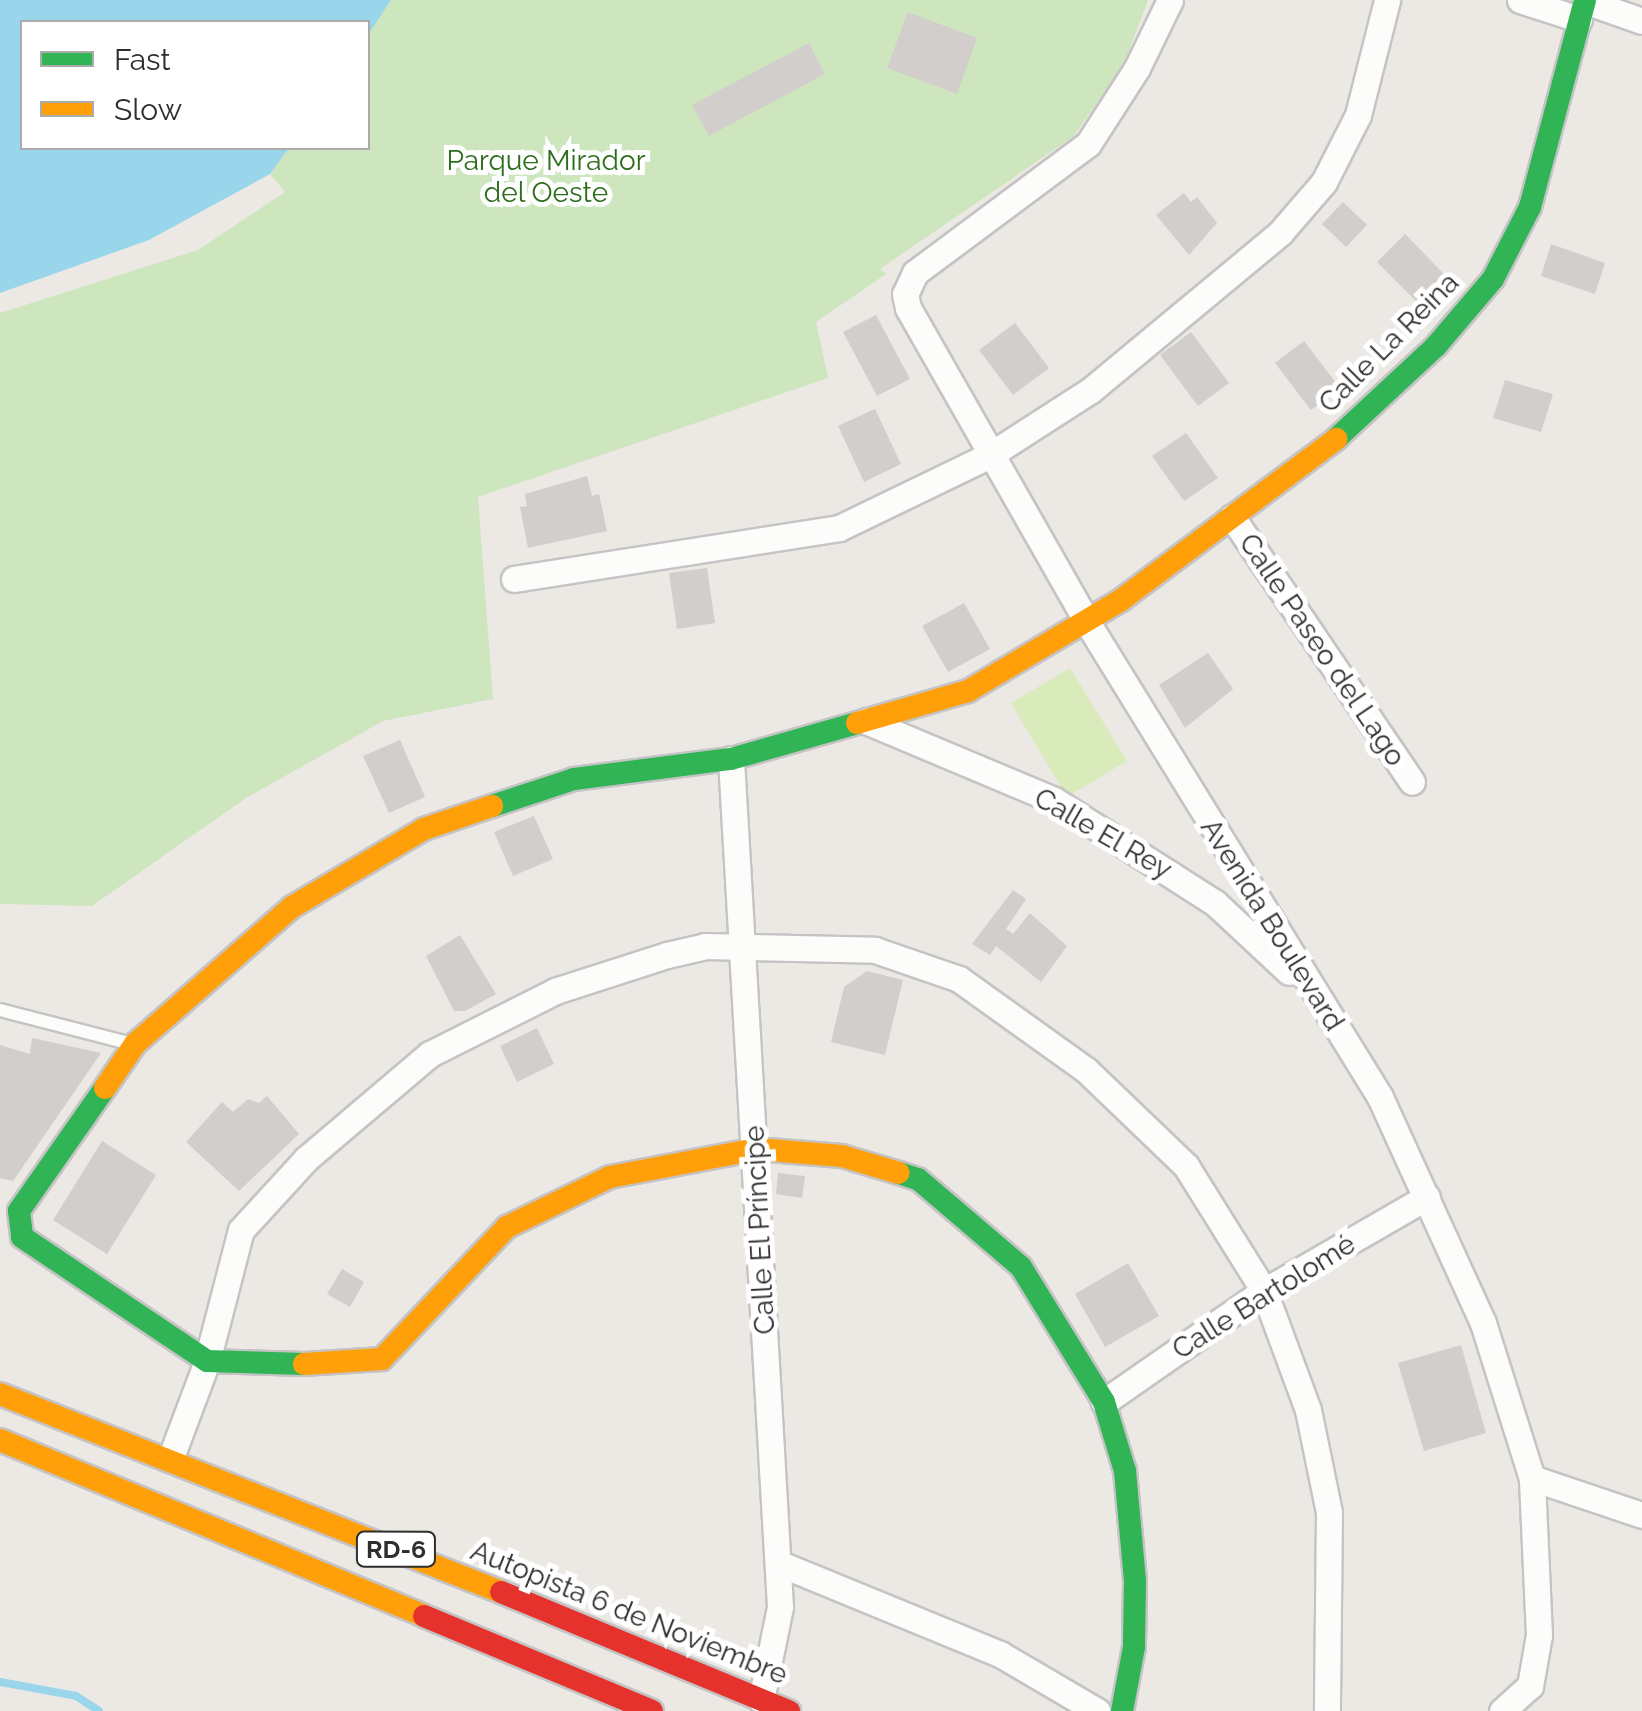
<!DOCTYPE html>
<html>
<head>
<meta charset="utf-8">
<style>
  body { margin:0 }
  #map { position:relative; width:1642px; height:1711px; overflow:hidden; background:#ece8e4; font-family:Raleway,sans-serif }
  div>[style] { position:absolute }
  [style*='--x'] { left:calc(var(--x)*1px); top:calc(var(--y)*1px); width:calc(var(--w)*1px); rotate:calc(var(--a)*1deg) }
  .green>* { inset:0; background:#cee6be }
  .pitch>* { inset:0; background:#d9eabb }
  .water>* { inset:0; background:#99d6ec }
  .stream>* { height:8px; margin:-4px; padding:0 4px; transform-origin:4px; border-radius:4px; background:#99d6ec }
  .building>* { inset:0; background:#d1cecb }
  .roads { filter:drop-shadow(2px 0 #c5c4c5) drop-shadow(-2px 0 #c5c4c5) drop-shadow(0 2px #c5c4c5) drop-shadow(0 -2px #c5c4c5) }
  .lane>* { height:12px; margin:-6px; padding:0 6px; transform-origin:6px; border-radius:6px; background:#fcfcfb }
  .street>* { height:25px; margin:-12.5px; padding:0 12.5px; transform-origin:12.5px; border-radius:12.5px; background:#fcfcfb }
  .fast>* { height:22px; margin:-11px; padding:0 11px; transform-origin:11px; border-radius:11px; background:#30b455 }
  .slow>* { height:22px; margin:-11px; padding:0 11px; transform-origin:11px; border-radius:11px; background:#ff9f0a }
  .jam>* { height:22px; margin:-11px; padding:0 11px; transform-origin:11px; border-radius:11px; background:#e5322d }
  span { translate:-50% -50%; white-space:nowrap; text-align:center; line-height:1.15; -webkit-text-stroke:10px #fff; paint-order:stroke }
  .shield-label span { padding:2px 8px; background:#fff; border:2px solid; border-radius:8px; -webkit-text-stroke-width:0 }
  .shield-label { font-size:25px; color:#2e2e2e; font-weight:700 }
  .park-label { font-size:28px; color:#2c6e1b }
  .street-label { font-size:28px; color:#2e2e2e }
  .legend { position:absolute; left:20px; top:20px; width:350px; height:130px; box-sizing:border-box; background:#fff; border:2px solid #ababab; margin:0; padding:12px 18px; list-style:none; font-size:30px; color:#2e2e2e }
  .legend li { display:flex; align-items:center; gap:20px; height:50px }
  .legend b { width:50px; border:2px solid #ababab }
</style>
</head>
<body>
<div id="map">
  <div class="green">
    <i style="clip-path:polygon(391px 0,1148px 0,1125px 62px,1074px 136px,880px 269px,886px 274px,816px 322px,828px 378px,478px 497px,493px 699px,383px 721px,246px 798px,92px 906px,0 904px,0 313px,198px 250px,285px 192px,270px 174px,289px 148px,368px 148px,368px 35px)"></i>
  </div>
  <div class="pitch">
    <i style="clip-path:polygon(1070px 668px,1127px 761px,1067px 797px,1011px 703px)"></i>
  </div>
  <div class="water">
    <i style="clip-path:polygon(0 0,391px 0,368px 35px,368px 22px,22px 22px,22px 148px,289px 148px,270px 174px,149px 240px,0 293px)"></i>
  </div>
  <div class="stream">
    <i style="--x:0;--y:1682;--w:77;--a:10.4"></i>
    <i style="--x:76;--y:1696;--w:27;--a:33"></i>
  </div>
  <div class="building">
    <i style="clip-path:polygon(908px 12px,977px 38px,957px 94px,887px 68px)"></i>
    <i style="clip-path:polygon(809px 43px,825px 74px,709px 136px,692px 105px)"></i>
    <i style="clip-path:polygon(1184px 193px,1191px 202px,1197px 197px,1217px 223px,1189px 255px,1156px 215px)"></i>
    <i style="clip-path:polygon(1343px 202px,1367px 225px,1346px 247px,1322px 224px)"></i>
    <i style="clip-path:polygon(1405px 234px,1444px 274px,1416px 301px,1377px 262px)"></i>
    <i style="clip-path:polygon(1551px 244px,1605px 263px,1595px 294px,1541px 276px)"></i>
    <i style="clip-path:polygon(876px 315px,910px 379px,877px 396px,843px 332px)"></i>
    <i style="clip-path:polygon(1015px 323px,1049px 368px,1013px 395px,979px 350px)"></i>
    <i style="clip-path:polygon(1191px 332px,1229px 383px,1198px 406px,1160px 355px)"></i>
    <i style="clip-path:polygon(1304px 341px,1340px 388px,1311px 410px,1275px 363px)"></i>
    <i style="clip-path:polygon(1505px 380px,1553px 394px,1541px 432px,1493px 418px)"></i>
    <i style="clip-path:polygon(875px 409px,901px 464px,864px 482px,838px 426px)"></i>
    <i style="clip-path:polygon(1186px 433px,1218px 478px,1184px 501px,1152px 456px)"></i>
    <i style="clip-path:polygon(587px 476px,592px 496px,599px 494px,607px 531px,528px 548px,520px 507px,527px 506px,525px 494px)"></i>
    <i style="clip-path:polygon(707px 568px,715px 623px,677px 629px,669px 573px)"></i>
    <i style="clip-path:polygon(964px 603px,990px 649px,948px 672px,922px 626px)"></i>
    <i style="clip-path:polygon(1208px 653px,1233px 689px,1185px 728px,1159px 685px)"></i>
    <i style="clip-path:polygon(400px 740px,425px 797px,389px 813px,363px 756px)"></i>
    <i style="clip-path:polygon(534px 816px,553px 859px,513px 876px,494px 832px)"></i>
    <i style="clip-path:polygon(1013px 890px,1026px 899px,1006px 929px,1013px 934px,1030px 913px,1067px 946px,1041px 982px,996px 946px,990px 955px,972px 944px)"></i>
    <i style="clip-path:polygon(460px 935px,496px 994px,465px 1011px,454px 1011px,426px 956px)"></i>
    <i style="clip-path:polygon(867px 971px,903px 980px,885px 1055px,831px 1042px,844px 987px)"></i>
    <i style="clip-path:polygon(537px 1028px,554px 1064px,517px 1082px,500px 1046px)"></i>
    <i style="clip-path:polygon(32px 1038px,101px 1053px,13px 1181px,0 1178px,0 1045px,30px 1054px)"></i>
    <i style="clip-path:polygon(267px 1096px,299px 1134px,239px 1191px,186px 1142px,222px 1102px,233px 1112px,248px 1099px,259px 1103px)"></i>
    <i style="clip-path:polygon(102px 1141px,156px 1175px,107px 1254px,53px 1220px)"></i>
    <i style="clip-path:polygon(778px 1173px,805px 1176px,802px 1198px,776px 1194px)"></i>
    <i style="clip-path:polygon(1128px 1263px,1159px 1316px,1105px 1347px,1075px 1294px)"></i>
    <i style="clip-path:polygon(342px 1269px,364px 1282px,350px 1307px,327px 1294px)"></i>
    <i style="clip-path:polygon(1461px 1345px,1486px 1433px,1424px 1451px,1398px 1363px)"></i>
  </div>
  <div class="roads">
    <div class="lane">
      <i style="--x:0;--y:1010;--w:136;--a:14.4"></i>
    </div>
    <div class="street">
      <i style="--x:1170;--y:0;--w:76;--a:115.9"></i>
      <i style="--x:1137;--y:68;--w:90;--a:122.8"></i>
      <i style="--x:1088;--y:144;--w:216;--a:143.3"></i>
      <i style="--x:915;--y:273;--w:23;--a:115"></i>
      <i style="--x:905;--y:294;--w:14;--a:78"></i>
      <i style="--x:908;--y:308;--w:361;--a:60.3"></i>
      <i style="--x:1087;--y:622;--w:558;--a:58.33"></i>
      <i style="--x:1380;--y:1097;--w:248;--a:65.5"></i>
      <i style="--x:1483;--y:1323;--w:163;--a:72.5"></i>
      <i style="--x:1532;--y:1478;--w:116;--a:18.6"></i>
      <i style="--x:1520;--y:0;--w:62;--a:17.9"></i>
      <i style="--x:1585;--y:1;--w:60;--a:19.3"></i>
      <i style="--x:1232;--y:517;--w:320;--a:55.8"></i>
      <i style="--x:514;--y:579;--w:329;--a:-8.9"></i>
      <i style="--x:839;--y:528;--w:168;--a:-25.8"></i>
      <i style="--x:990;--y:455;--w:120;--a:-32.8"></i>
      <i style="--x:1091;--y:390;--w:246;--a:-39.7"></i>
      <i style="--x:1280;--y:233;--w:67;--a:-49.2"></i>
      <i style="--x:1324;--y:182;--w:75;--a:-63.1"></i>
      <i style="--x:1358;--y:115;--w:119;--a:-75.8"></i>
      <i style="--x:866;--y:721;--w:204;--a:22.8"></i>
      <i style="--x:1054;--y:800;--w:191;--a:32.6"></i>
      <i style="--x:1215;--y:903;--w:101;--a:43"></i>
      <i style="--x:731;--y:759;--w:849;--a:86.69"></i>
      <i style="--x:780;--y:1607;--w:95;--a:101.5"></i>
      <i style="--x:1104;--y:1402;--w:195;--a:-34.8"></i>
      <i style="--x:1264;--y:1291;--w:188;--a:-30"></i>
      <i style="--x:171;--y:1457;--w:103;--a:-69.4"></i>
      <i style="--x:207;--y:1361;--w:135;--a:-75.5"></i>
      <i style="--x:241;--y:1230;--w:96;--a:-47.5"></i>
      <i style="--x:306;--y:1159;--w:162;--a:-40.3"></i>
      <i style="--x:430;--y:1054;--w:140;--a:-26.7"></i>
      <i style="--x:555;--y:991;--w:118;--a:-17.8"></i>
      <i style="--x:667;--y:955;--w:39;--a:-13"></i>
      <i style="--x:705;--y:946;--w:170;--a:1.3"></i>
      <i style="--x:875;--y:950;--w:89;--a:19"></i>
      <i style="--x:959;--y:979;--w:156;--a:35.6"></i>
      <i style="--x:1086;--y:1070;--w:139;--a:43.8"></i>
      <i style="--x:1186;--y:1166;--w:147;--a:58"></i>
      <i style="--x:1264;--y:1291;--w:127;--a:69.7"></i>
      <i style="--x:1308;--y:1410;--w:104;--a:78.4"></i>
      <i style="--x:1329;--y:1512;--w:199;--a:90.6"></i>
      <i style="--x:778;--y:1563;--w:240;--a:22.3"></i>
      <i style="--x:1000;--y:1654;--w:113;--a:30.4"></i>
      <i style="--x:1502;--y:1711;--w:38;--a:-42"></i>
      <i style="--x:1530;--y:1686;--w:52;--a:-80"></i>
      <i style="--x:1539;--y:1635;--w:157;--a:-92.6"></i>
    </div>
    <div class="fast">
      <i style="--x:1336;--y:439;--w:137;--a:-42.9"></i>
      <i style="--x:1436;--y:346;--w:88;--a:-49.6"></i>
      <i style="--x:1493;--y:279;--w:81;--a:-62.8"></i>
      <i style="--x:1530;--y:207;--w:214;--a:-75.1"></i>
      <i style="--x:492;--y:806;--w:86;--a:-18.2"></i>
      <i style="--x:574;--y:779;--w:158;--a:-7.3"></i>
      <i style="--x:731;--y:759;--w:131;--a:-15.9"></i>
      <i style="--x:105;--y:1088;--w:150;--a:125"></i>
      <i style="--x:19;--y:1211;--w:26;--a:83"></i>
      <i style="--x:22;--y:1237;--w:223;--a:33.8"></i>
      <i style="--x:207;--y:1361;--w:97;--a:1.8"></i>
      <i style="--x:899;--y:1173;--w:20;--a:18"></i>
      <i style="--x:918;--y:1179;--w:135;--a:40.5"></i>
      <i style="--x:1021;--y:1267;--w:158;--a:58.4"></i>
      <i style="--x:1104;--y:1402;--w:72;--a:73.1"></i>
      <i style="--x:1125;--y:1471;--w:110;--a:84.8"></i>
      <i style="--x:1135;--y:1581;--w:66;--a:90.9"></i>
      <i style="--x:1134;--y:1647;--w:65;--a:100.6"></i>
    </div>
    <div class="slow">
      <i style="--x:857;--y:723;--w:116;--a:-16.1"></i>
      <i style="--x:968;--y:691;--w:178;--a:-30.7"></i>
      <i style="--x:1121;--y:600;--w:269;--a:-36.8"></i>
      <i style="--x:105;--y:1088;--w:53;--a:-55.7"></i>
      <i style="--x:135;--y:1044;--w:208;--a:-41.1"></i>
      <i style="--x:292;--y:907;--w:153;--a:-30.6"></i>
      <i style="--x:424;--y:829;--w:72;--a:-18.7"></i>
      <i style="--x:304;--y:1364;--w:78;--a:-3.7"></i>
      <i style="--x:382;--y:1359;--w:182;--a:-46.6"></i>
      <i style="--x:507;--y:1227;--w:114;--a:-25.9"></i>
      <i style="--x:610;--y:1177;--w:150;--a:-10.8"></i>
      <i style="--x:757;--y:1149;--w:85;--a:4.7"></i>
      <i style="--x:842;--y:1156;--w:59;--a:16.6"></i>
      <i style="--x:0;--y:1394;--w:539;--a:21.56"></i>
      <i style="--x:0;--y:1440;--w:459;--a:22.5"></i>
    </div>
    <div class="jam">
      <i style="--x:501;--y:1592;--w:312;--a:22.5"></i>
      <i style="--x:424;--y:1616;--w:247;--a:22.6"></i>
    </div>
  </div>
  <div class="shield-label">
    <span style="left:396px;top:1549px">RD-6</span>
  </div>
  <div class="park-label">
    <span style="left:546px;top:177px">Parque Mirador<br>del Oeste</span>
  </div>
  <div class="street-label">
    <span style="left:1389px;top:343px;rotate:-45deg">Calle La Reina</span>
    <span style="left:1322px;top:650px;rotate:56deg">Calle Paseo del Lago</span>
    <span style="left:1103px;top:834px;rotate:30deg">Calle El Rey</span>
    <span style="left:1272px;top:925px;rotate:58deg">Avenida Boulevard</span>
    <span style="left:760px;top:1230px;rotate:-93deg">Calle El Príncipe</span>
    <span style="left:1264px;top:1297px;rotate:-32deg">Calle Bartolomé</span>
    <span style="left:629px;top:1613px;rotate:22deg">Autopista 6 de Noviembre</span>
  </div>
  <ul class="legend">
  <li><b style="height:12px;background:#30b455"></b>Fast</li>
  <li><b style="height:12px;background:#ff9f0a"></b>Slow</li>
  </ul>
</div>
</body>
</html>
